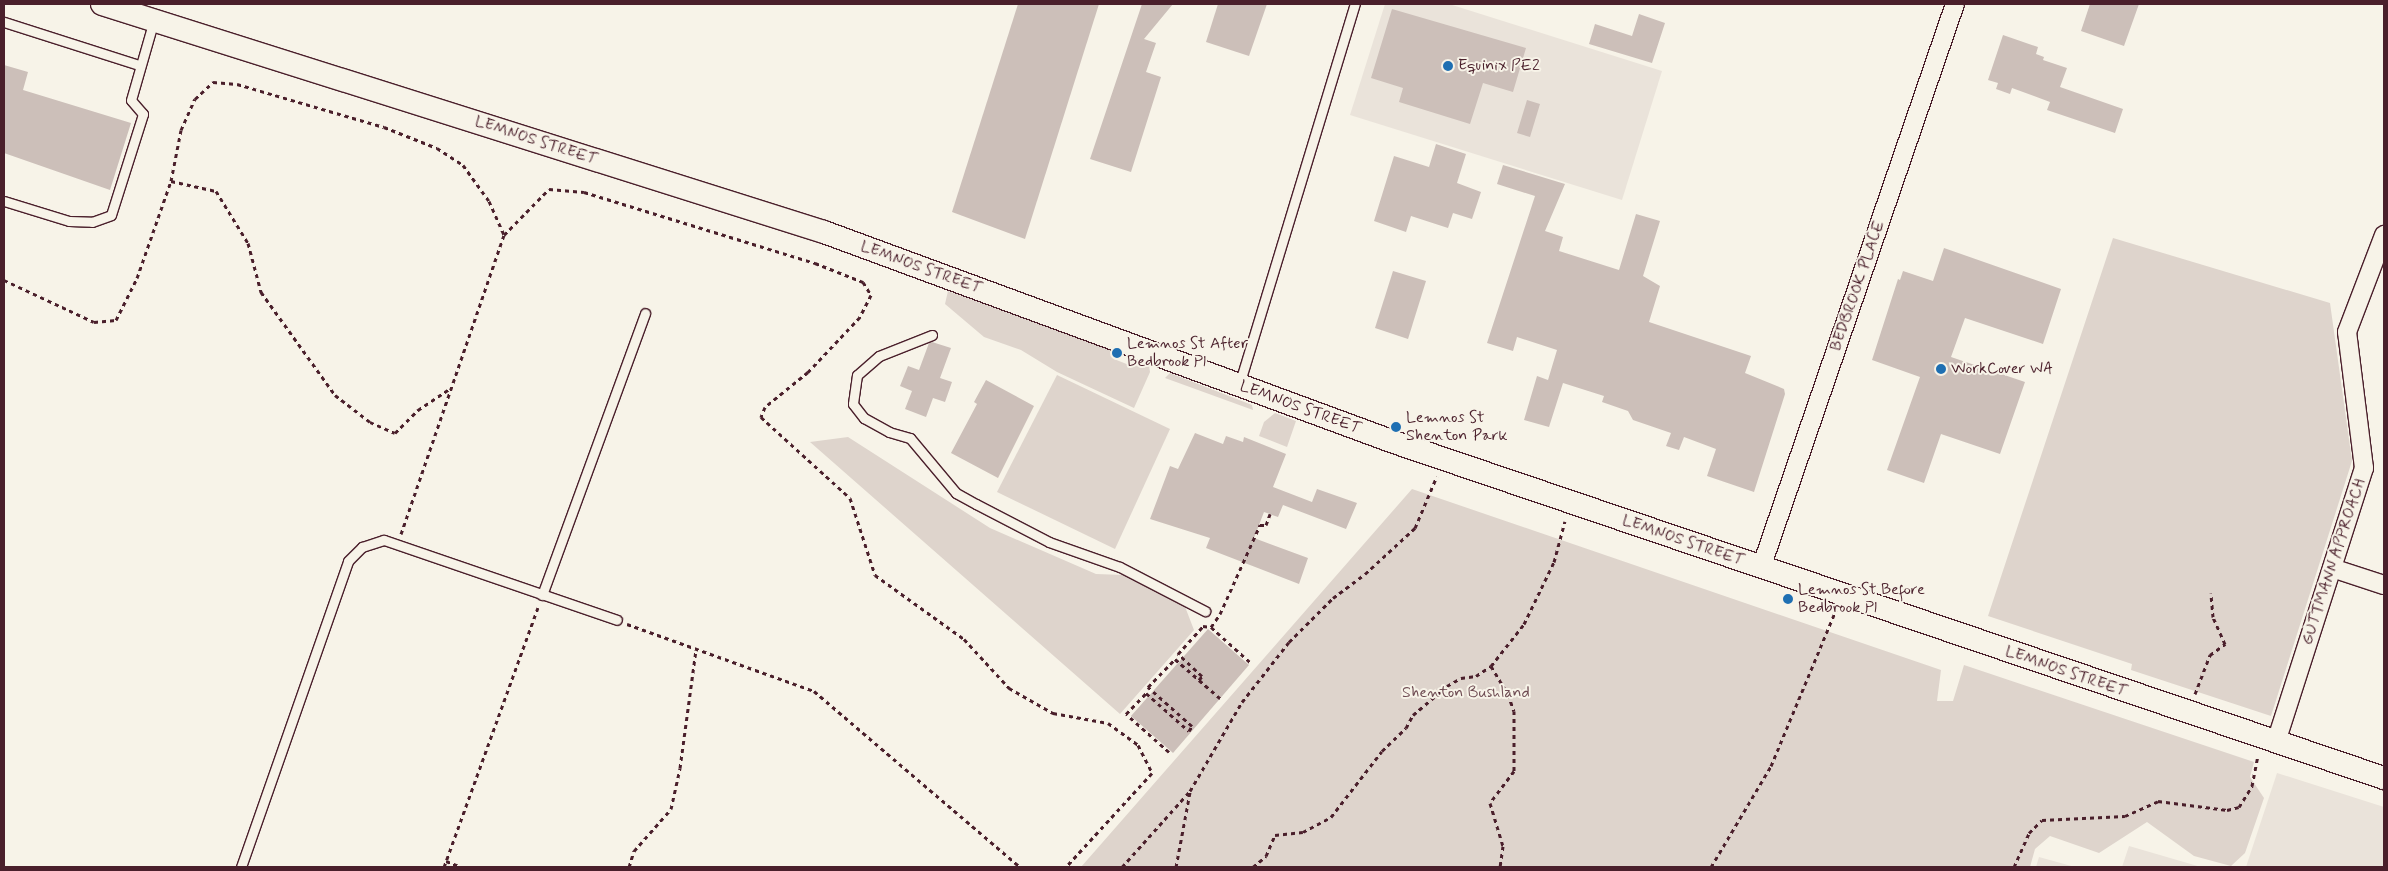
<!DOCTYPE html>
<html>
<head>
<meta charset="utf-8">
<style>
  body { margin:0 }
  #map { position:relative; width:2388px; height:871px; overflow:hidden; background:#f7f3e8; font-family:Mynerve,sans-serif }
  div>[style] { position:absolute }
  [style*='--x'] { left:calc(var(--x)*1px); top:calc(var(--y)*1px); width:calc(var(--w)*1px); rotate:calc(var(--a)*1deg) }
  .built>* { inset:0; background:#eae3da }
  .green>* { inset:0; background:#ded4cc }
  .building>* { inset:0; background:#ccbfb9 }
  .path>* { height:3px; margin-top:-1.5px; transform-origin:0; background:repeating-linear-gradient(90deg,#4a1f2b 0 4px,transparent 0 8px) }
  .roads { filter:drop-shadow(1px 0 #4a1f2b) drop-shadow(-1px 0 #4a1f2b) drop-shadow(0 1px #4a1f2b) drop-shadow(0 -1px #4a1f2b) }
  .service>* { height:9px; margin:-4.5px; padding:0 4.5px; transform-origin:4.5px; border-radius:4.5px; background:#f7f3e8 }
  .minor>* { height:18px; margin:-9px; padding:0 9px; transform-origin:9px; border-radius:9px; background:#f7f3e8 }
  .tertiary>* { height:22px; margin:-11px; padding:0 11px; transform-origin:11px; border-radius:11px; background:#f7f3e8 }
  .dots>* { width:14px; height:14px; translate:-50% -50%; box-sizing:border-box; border:2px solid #f7f3e8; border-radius:50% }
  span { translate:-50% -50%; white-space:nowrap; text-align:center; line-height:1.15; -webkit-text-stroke:4px #f7f3e8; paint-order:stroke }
  .poi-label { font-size:16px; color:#4a1f2b }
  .left { translate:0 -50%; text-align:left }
  .street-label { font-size:16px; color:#4a1f2b }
  .park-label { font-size:16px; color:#6f4c53 }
  .frame { position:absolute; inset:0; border:5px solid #4a1f2b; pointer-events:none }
</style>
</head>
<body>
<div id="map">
  <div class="built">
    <i style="clip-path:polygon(1385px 4px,1449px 4px,1662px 71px,1622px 200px,1350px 115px)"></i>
    <i style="clip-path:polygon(2277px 773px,2384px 807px,2384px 867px,2246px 867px)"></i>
    <i style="clip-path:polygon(2129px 846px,2201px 867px,2122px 867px)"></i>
    <i style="clip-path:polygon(2039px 857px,2075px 867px,2036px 867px)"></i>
  </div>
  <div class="green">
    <i style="clip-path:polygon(2113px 238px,2330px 303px,2352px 461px,2271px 716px,2131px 670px,2132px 664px,1988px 616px)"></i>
    <i style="clip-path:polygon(948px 291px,1116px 352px,1114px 359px,1129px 365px,1134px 359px,1149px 365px,1150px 372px,1134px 408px,1057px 372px,1021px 350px,984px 337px,945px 304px)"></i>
    <i style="clip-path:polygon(1170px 373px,1252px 405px,1253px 410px,1165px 378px)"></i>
    <i style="clip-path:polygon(1057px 375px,1170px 429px,1115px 549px,997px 492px)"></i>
    <i style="clip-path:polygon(1275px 413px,1296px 421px,1287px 447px,1259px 436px,1264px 422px)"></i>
    <i style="clip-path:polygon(848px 437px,990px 528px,1096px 574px,1124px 575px,1184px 604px,1194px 630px,1120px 714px,810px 442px)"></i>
    <i style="clip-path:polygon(1412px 489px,1941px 670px,1937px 701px,1953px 701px,1964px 665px,2254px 762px,2250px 777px,2264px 798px,2245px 853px,2231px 866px,2194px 856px,2147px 822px,2099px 853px,2050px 836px,2035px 849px,2030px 867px,1081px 867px)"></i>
  </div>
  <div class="building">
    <i style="clip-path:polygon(1018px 4px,1099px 4px,1025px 239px,952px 212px)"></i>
    <i style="clip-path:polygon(1142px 4px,1173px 4px,1144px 39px,1156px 43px,1146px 72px,1161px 77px,1131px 172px,1090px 159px)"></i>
    <i style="clip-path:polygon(1218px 4px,1267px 4px,1249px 56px,1206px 42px)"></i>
    <i style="clip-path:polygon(2090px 4px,2139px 4px,2124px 46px,2081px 31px)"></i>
    <i style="clip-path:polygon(1392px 9px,1526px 48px,1513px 92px,1483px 83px,1470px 124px,1399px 102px,1403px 88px,1371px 78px)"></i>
    <i style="clip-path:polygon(1639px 14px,1665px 23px,1652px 63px,1589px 44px,1595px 24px,1632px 36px)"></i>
    <i style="clip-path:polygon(2003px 35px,2038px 47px,2036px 54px,2044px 57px,2043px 60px,2067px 68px,2060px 87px,2123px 109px,2115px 133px,2047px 110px,2050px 102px,2012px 88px,2010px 94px,1996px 89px,1998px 83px,1988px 80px)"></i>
    <i style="clip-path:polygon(4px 65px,28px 72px,23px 90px,131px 123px,110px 190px,4px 153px)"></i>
    <i style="clip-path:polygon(1527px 100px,1540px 104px,1530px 137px,1517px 133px)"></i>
    <i style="clip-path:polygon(1436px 144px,1466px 154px,1457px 183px,1481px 192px,1472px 219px,1453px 213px,1448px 228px,1411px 216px,1406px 232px,1374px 221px,1394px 156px,1429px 167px)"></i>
    <i style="clip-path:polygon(1503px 165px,1565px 184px,1545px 231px,1563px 237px,1559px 251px,1619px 270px,1636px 214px,1660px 221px,1643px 276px,1660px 286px,1649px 322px,1751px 356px,1745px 373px,1784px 389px,1785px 394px,1754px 492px,1707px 476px,1716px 449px,1684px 437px,1679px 450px,1666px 446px,1671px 433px,1633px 420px,1628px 411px,1602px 402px,1604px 396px,1563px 383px,1549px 427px,1524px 420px,1537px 376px,1548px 380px,1557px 350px,1517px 337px,1513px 351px,1487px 343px,1535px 196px,1497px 184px)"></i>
    <i style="clip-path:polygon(1944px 248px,2061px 289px,2043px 344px,1965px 318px,1951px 357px,2025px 382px,2000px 454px,1941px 434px,1924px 483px,1887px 470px,1920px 377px,1872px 360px,1898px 279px,1900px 280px,1903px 271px,1933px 281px)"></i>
    <i style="clip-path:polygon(1393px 271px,1426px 281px,1408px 339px,1375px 328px)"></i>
    <i style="clip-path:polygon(932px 342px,951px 348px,940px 378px,952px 382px,945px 402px,933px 398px,926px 417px,905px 409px,912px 391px,900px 386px,908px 366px,919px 370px,929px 343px)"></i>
    <i style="clip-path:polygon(986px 380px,1034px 406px,998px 478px,951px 453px,977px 404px,974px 402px)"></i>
    <i style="clip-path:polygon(1195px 433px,1223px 444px,1226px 436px,1243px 442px,1244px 437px,1286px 454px,1273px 487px,1312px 502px,1317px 489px,1357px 503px,1346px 529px,1283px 505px,1278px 517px,1264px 512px,1254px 538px,1308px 558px,1299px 584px,1206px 548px,1210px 538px,1150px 519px,1170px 466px,1178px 469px)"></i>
    <i style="clip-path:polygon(1208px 629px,1249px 665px,1173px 753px,1131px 716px)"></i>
  </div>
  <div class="path">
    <i style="--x:171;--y:181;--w:46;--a:12.5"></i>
    <i style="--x:216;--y:191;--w:61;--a:58.4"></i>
    <i style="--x:248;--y:243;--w:51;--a:75.1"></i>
    <i style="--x:261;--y:292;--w:127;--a:54.3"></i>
    <i style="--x:335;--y:395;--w:44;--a:37.6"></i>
    <i style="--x:370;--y:422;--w:27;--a:24"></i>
    <i style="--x:395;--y:433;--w:33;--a:-45"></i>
    <i style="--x:418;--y:410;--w:40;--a:-34"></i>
    <i style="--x:4;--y:280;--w:99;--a:25"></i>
    <i style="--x:94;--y:322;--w:22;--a:-5"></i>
    <i style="--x:116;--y:320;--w:47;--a:-63.4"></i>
    <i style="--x:137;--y:278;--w:103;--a:-70.7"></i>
    <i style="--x:171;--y:181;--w:52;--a:-78.9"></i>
    <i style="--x:181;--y:130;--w:34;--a:-66"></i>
    <i style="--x:195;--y:99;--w:25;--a:-43"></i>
    <i style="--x:213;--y:82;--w:24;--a:5"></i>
    <i style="--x:237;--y:84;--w:153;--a:16.3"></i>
    <i style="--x:384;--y:127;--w:57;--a:21.6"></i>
    <i style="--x:437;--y:148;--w:31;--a:33"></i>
    <i style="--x:463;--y:165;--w:44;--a:54.2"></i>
    <i style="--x:489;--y:201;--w:37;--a:66"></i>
    <i style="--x:401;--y:534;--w:316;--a:-71"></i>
    <i style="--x:504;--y:235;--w:64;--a:-45.6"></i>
    <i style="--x:549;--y:189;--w:35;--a:5"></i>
    <i style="--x:584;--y:192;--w:242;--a:17.1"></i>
    <i style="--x:815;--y:263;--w:52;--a:21.6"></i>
    <i style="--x:863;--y:282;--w:15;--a:58"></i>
    <i style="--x:871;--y:295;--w:25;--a:117"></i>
    <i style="--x:860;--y:317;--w:76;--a:133.4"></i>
    <i style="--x:808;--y:372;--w:55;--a:140.9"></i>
    <i style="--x:765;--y:407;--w:11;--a:112"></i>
    <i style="--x:761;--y:417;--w:120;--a:42.3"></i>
    <i style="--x:850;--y:498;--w:81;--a:72"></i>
    <i style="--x:875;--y:575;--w:110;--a:35.7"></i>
    <i style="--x:964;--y:639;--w:67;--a:47.4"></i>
    <i style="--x:1009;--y:688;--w:51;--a:29.6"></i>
    <i style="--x:1053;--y:713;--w:56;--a:10.3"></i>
    <i style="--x:1108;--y:723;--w:37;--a:36"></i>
    <i style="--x:1138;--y:745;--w:31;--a:63"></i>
    <i style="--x:1152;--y:773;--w:127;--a:132.5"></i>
    <i style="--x:627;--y:624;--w:199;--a:19.7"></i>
    <i style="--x:814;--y:691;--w:271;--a:40.5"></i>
    <i style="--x:1211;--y:627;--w:54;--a:42"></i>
    <i style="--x:1491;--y:666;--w:33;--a:59"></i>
    <i style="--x:1508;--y:694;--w:18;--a:71"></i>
    <i style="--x:1514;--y:711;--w:60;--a:90"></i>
    <i style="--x:1514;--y:771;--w:40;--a:127"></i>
    <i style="--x:1490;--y:803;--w:45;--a:73.2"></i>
    <i style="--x:1503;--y:846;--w:21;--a:98"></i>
    <i style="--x:1199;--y:680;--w:28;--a:41"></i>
    <i style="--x:2195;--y:694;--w:42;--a:-69"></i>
    <i style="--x:2210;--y:655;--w:19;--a:-36"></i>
    <i style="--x:2225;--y:644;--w:30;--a:-114"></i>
    <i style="--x:2213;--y:617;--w:24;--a:-95"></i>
    <i style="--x:1169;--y:752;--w:57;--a:-138.5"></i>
    <i style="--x:1126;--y:714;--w:29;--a:-46"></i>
    <i style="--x:1146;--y:693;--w:57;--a:41.5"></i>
    <i style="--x:1189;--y:731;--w:6;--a:-59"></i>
    <i style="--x:1192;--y:726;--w:59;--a:-138.4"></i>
    <i style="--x:1148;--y:687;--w:39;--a:-46"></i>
    <i style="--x:1175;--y:659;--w:32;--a:41"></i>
    <i style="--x:1199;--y:680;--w:5;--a:-53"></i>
    <i style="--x:1202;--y:676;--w:33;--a:-137"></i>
    <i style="--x:1178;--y:654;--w:38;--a:-48"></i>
    <i style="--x:1203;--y:626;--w:8;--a:7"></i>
    <i style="--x:1211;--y:627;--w:16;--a:-55"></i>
    <i style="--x:1220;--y:614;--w:98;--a:-65.8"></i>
    <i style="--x:1260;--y:525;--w:6;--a:0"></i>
    <i style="--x:1266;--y:525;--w:12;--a:-70"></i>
    <i style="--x:446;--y:861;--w:17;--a:21"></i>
    <i style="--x:444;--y:867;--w:276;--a:-70.1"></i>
    <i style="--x:629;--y:867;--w:17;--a:-73"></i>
    <i style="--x:634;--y:851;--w:56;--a:-48.6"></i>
    <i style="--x:671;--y:809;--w:42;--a:-77.6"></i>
    <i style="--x:680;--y:768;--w:119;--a:-82.3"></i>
    <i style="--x:1122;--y:867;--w:102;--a:-48.2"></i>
    <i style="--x:1190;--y:791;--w:103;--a:-59.7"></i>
    <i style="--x:1242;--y:702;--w:76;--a:-51.9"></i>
    <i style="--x:1289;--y:642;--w:62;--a:-45"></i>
    <i style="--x:1333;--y:598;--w:40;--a:-37"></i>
    <i style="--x:1365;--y:574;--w:68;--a:-42.6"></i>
    <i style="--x:1415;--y:528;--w:56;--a:-67.1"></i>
    <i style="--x:1176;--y:867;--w:76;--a:-79.4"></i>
    <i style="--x:1253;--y:867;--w:17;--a:-40"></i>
    <i style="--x:1266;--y:856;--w:23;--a:-67"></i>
    <i style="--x:1275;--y:835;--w:28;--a:-6"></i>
    <i style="--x:1303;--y:832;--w:32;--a:-28"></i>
    <i style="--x:1331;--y:817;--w:83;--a:-52.3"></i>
    <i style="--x:1382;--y:751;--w:33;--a:-44"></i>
    <i style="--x:1406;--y:728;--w:15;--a:-62"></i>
    <i style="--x:1413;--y:715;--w:45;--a:-40.5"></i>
    <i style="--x:1447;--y:686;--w:16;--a:-30"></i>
    <i style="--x:1461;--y:678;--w:15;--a:-8"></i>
    <i style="--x:1476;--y:676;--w:18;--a:-34"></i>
    <i style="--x:1491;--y:666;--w:53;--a:-51.8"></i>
    <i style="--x:1524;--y:624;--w:69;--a:-64.2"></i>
    <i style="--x:1554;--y:562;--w:42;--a:-75"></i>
    <i style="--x:1711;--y:867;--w:117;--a:-59.3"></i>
    <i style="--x:1771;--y:766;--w:169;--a:-67.4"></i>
    <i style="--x:2014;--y:867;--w:37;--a:-66"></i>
    <i style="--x:2029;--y:833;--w:18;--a:-45"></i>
    <i style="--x:2042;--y:820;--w:83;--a:-2.8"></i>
    <i style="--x:2125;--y:816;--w:36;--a:-24"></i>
    <i style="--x:2158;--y:801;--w:70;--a:7.4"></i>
    <i style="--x:2227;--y:810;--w:12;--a:-14"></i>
    <i style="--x:2239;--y:807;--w:25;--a:-58"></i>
    <i style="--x:2252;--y:786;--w:31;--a:-79"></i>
  </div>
  <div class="roads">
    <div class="service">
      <i style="--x:4;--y:22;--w:142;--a:17.7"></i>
      <i style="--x:4;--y:201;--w:68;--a:17.1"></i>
      <i style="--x:69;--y:221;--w:23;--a:2"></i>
      <i style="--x:92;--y:222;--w:20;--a:-20"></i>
      <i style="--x:111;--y:215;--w:106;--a:-72.4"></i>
      <i style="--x:143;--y:114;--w:18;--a:-131"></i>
      <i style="--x:131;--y:100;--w:83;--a:-74"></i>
      <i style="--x:932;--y:335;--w:57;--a:158.4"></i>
      <i style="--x:879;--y:356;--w:29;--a:139"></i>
      <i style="--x:857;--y:375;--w:29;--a:98"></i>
      <i style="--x:853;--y:404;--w:18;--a:52"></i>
      <i style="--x:864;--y:418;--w:29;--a:29"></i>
      <i style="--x:889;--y:432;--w:22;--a:16"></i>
      <i style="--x:910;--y:438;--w:72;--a:50.1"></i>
      <i style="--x:956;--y:493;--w:23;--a:29"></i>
      <i style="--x:976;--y:504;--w:82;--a:27.5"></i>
      <i style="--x:1049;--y:542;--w:75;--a:19.4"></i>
      <i style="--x:1120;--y:567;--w:96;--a:27.4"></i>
      <i style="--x:1239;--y:385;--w:398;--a:-73.1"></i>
      <i style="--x:542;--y:595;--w:300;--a:-69.9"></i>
      <i style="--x:241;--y:867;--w:324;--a:-70.7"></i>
      <i style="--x:348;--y:561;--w:20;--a:-45"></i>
      <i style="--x:362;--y:547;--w:23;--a:-18"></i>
      <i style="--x:384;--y:540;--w:246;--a:18.9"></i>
    </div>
    <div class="minor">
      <i style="--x:1761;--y:568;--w:596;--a:-71.02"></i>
      <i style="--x:2332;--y:568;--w:55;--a:18.1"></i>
      <i style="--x:2276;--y:742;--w:288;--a:-72.2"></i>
      <i style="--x:2364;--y:468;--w:137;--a:-97.1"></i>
      <i style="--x:2347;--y:332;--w:104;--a:-69.1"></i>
    </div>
    <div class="tertiary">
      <i style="--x:102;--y:4;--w:757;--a:17.53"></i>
      <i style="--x:824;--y:232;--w:604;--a:20.23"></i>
      <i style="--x:1391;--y:441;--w:1049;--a:18.75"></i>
    </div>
  </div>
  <div class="dots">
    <i style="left:1448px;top:66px;background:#1f6fb2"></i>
    <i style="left:1117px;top:353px;background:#1f6fb2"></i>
    <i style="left:1941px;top:369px;background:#1f6fb2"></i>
    <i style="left:1396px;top:427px;background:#1f6fb2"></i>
    <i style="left:1788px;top:599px;background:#1f6fb2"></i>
  </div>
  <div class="poi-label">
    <span class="left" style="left:1458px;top:66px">Equinix PE2</span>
    <span class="left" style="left:1127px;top:353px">Lemnos St After<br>Bedbrook Pl</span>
    <span class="left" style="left:1951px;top:369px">WorkCover WA</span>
    <span class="left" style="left:1406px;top:427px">Lemnos St<br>Shenton Park</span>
    <span class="left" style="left:1798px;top:599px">Lemnos St Before<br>Bedbrook Pl</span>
  </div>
  <div class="street-label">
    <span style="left:536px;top:141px;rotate:18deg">LEMNOS STREET</span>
    <span style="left:921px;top:268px;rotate:20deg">LEMNOS STREET</span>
    <span style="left:1858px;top:286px;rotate:-71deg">BEDBROOK PLACE</span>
    <span style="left:1300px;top:408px;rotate:20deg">LEMNOS STREET</span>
    <span style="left:1683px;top:541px;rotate:19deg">LEMNOS STREET</span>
    <span style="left:2334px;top:562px;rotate:-72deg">GUTTMANN APPROACH</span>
    <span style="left:2066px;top:672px;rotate:19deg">LEMNOS STREET</span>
  </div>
  <div class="park-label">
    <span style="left:1466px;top:693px">Shenton Bushland</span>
  </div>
  <div class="frame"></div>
</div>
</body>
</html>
